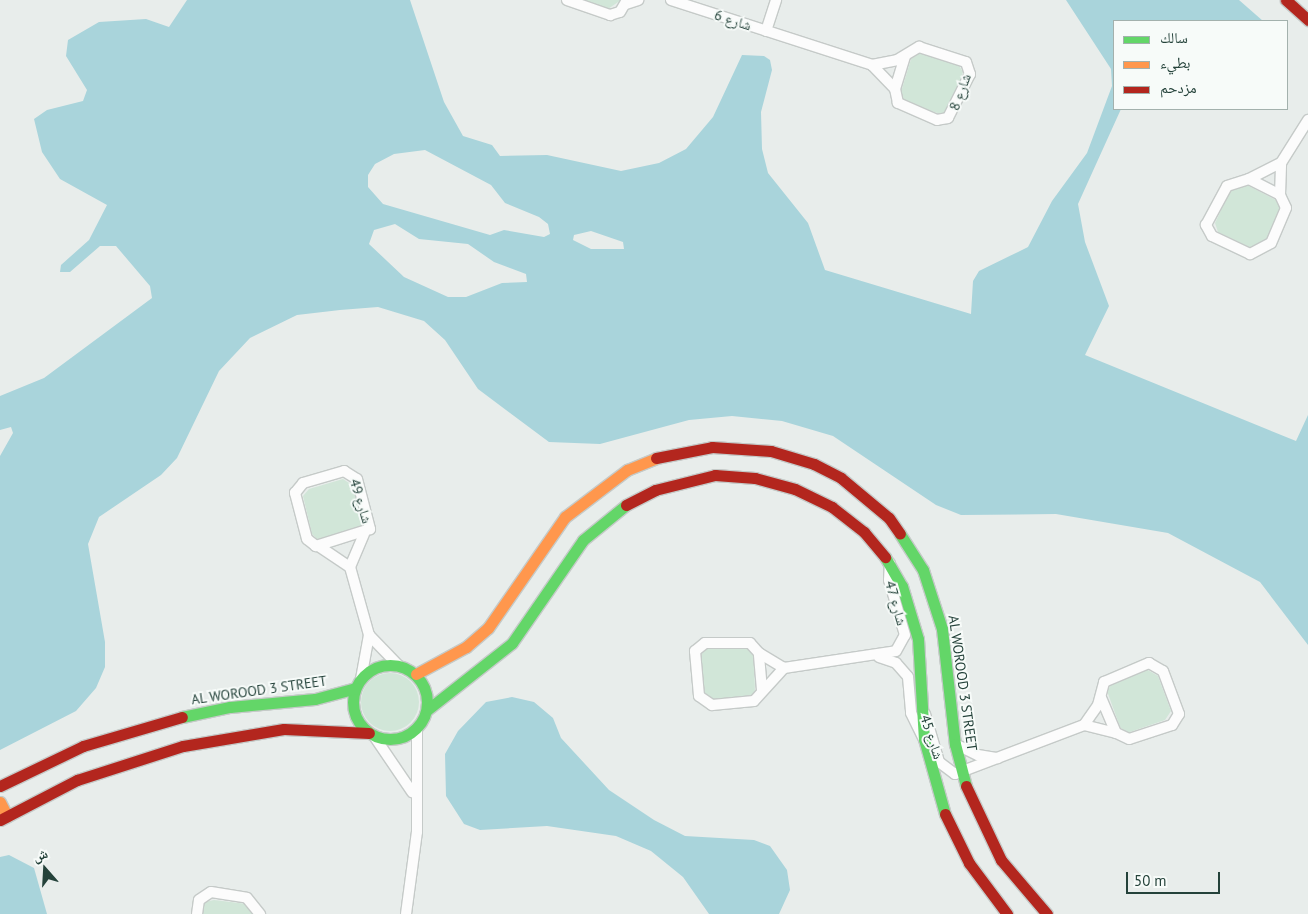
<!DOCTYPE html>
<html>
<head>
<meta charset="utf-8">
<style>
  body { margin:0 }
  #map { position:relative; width:1308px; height:914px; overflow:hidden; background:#e8edeb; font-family:"PT Sans","Noto Naskh Arabic",sans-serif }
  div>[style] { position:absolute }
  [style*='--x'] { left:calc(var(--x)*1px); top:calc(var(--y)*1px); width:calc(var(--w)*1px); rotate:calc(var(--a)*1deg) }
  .green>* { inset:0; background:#d1e6d8 }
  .round { border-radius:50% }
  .water>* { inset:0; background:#a9d4db }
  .roads { filter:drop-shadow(1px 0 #c5cac8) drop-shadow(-1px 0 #c5cac8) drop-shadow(0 1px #c5cac8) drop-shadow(0 -1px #c5cac8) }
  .street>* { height:10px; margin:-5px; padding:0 5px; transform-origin:5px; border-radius:5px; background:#fcfcfc }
  .fast>* { height:11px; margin:-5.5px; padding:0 5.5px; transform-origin:5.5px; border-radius:5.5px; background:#63d668 }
  .fast>.ring { margin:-5.5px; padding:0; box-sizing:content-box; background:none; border:11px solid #63d668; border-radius:50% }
  .slow>* { height:11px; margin:-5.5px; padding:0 5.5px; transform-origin:5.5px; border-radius:5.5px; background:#ff974d }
  .jam>* { height:11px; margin:-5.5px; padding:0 5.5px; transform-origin:5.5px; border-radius:5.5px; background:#b3261e }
  span { translate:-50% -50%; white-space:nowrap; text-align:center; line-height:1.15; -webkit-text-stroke:4px #f7fbf9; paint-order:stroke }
  .street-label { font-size:14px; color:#24423a }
  .legend { position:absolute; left:1113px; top:20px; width:175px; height:90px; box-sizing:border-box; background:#f7fbf9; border:1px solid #a3b1ad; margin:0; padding:6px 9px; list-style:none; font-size:15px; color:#24423a }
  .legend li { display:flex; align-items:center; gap:10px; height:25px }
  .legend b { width:25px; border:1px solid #a3b1ad }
  .north { position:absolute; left:20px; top:844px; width:50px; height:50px; -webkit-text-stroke:4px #f7fbf9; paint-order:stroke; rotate:341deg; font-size:14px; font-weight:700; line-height:20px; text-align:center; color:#24423a }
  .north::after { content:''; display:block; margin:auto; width:18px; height:22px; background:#24423a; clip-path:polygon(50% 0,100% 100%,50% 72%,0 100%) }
  .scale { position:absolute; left:1126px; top:872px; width:94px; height:22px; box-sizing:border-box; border:2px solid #24423a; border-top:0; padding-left:6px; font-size:15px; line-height:18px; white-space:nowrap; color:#24423a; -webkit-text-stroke:4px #f7fbf9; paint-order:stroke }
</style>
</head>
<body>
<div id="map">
  <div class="green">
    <i style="clip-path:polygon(581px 0,621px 0,608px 9px)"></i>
    <i style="clip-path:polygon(919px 53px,958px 64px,963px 72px,951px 109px,944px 115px,905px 103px,900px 95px,911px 59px)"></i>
    <i style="clip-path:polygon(1245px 184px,1276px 200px,1281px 209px,1264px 244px,1251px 248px,1218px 232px,1215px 223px,1231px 189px)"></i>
    <i style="clip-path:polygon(343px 479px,355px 487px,364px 523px,362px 528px,319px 541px,312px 534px,303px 496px,309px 489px)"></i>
    <i style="clip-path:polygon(748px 647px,754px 654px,755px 695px,713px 702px,704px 698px,700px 658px,704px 649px)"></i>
    <i style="clip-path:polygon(1146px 669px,1158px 676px,1171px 711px,1165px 720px,1127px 733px,1120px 727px,1107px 691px,1112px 683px)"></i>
    <i class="round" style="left:361px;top:673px;width:58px;height:58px"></i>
    <i style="clip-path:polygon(214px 900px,247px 904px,256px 914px,201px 914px,205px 902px)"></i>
  </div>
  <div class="water">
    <i style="clip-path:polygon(evenodd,187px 0,410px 0,444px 102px,463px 136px,492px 145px,500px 156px,547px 155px,621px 171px,659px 163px,686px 149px,713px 117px,742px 55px,764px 56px,770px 60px,772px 70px,761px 112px,762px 149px,768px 173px,808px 223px,825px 270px,971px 314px,973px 281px,979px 271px,1028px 247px,1052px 201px,1087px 153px,1112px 86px,1111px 69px,1066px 0,1239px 0,1263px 21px,1114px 21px,1114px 109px,1121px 109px,1078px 204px,1085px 242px,1109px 306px,1085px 355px,1296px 441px,1308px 415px,1308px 645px,1260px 582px,1168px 533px,1056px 514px,961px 515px,936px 505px,833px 436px,782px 421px,732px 416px,689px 420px,600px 444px,549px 442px,478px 389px,445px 340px,424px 321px,378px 307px,340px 310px,297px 315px,250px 338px,219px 371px,177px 458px,161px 475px,99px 517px,88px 544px,105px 642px,105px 667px,96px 688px,76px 711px,0 750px,0 456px,13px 433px,11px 427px,0 430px,0 396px,44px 378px,152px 298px,150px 286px,116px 246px,100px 246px,70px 272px,60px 272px,61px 265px,89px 240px,107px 205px,60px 179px,42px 152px,34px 119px,47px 110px,83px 101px,87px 90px,66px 56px,68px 40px,99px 22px,146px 19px,169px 27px,187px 0,425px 150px,491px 185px,505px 203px,539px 217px,548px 224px,550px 234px,544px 237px,504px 230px,490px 235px,383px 204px,368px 187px,368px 175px,375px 164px,394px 154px,425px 150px,187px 0,395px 224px,419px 239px,468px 244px,494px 262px,526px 274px,527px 282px,502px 283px,466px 297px,448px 297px,404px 277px,369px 244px,374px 230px,395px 224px,187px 0,591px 231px,623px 242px,624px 249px,591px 249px,573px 240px,574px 235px,591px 231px)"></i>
    <i style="clip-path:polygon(512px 697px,534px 702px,553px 718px,561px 738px,609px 790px,654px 820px,685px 836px,754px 840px,770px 846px,787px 870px,790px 890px,779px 914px,709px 914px,683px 877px,651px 851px,616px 836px,547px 826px,480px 830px,464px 824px,446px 796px,445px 754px,458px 731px,486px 702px)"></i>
    <i style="clip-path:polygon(9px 855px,34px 868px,47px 914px,0 914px,0 857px)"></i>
  </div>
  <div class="roads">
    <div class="street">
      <i style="--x:567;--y:0;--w:46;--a:19.2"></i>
      <i style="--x:610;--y:15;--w:10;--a:-17"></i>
      <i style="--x:620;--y:12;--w:14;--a:-60"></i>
      <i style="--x:671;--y:0;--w:211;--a:17.9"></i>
      <i style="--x:872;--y:65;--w:33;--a:46"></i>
      <i style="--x:626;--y:4;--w:13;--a:-18"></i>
      <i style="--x:766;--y:31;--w:33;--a:-72"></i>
      <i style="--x:872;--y:65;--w:25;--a:-11"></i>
      <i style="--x:897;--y:60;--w:26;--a:-31"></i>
      <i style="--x:919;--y:47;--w:49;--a:17.7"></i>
      <i style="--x:966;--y:62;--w:13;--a:72"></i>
      <i style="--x:970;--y:74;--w:49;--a:116.6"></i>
      <i style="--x:948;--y:118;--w:11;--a:170"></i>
      <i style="--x:937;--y:120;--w:43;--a:-156.4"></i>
      <i style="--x:898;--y:103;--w:14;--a:-102"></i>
      <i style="--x:895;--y:89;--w:34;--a:-73"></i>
      <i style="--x:1249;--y:179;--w:35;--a:27"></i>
      <i style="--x:1280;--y:195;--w:14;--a:65"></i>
      <i style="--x:1286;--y:208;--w:38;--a:113"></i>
      <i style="--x:1271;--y:243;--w:24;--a:152"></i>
      <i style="--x:1250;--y:254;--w:42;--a:-154.7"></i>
      <i style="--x:1212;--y:236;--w:13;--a:-119"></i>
      <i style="--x:1206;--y:225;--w:44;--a:-61.7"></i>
      <i style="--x:1227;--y:186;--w:23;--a:-18"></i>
      <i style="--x:1249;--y:179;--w:36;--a:-27"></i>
      <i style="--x:1281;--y:163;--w:51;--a:-57.9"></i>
      <i style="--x:1280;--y:195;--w:32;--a:-88"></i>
      <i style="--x:344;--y:471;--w:15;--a:32"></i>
      <i style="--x:357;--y:479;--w:52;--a:75.4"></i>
      <i style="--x:370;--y:529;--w:57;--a:162.5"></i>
      <i style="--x:316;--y:546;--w:11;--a:-142"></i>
      <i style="--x:307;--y:539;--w:48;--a:-104.6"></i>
      <i style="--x:295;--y:493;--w:13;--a:-51"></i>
      <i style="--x:303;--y:483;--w:43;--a:-16.3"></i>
      <i style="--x:320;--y:547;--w:36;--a:34"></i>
      <i style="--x:369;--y:635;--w:43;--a:45.9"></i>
      <i style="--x:759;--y:653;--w:29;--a:31"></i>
      <i style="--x:784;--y:668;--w:113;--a:-8.6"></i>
      <i style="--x:896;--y:651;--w:18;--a:-61"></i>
      <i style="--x:905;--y:635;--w:57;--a:-106.2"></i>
      <i style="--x:889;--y:580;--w:17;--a:-87"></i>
      <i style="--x:879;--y:657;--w:18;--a:19"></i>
      <i style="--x:896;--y:663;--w:18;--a:49"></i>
      <i style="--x:908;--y:677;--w:36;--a:85"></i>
      <i style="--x:911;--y:713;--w:28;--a:64"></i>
      <i style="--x:361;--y:679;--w:45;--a:-79.7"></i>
      <i style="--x:369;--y:635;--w:71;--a:-105.6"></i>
      <i style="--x:350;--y:567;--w:36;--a:-67"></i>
      <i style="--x:762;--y:690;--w:37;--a:-95"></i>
      <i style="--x:759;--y:653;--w:13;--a:-132"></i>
      <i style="--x:750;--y:643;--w:45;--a:180"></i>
      <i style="--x:705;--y:643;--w:13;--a:141"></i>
      <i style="--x:695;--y:651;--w:45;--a:84.9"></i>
      <i style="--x:699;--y:696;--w:16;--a:35"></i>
      <i style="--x:712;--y:705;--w:42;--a:-5.4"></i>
      <i style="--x:754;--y:701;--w:45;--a:-47.7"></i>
      <i style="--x:925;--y:714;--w:50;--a:73.7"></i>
      <i style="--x:939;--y:762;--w:20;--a:37"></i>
      <i style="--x:955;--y:774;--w:138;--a:-20.8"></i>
      <i style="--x:1084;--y:725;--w:33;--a:14"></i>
      <i style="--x:1084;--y:725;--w:24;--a:-55"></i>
      <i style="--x:1098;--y:705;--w:24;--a:-75"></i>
      <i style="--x:1104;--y:682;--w:49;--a:-22.9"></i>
      <i style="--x:1149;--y:663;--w:16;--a:30"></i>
      <i style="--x:1163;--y:671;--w:46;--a:69.6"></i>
      <i style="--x:1179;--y:714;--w:13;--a:122"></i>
      <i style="--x:1172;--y:725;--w:45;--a:162"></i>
      <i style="--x:1129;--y:739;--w:14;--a:-155"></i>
      <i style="--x:1116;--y:733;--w:38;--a:-113"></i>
      <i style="--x:374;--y:736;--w:68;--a:55.8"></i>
      <i style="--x:955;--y:744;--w:25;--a:26"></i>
      <i style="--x:978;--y:755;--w:20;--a:9"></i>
      <i style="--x:197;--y:914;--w:14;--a:-82"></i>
      <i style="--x:199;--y:900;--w:14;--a:-34"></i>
      <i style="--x:211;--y:892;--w:36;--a:9"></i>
      <i style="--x:247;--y:898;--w:21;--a:51"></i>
      <i style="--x:406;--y:914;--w:83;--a:-82.4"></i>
      <i style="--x:417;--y:832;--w:103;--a:-90"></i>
    </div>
    <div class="fast">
      <i style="--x:900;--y:534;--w:43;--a:57.4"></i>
      <i style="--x:923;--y:570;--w:62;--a:72.1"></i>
      <i style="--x:942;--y:629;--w:116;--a:83.6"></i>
      <i style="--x:955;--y:744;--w:43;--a:75.3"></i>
      <i style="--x:885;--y:557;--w:34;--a:60"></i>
      <i style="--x:902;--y:586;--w:55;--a:73.2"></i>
      <i style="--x:918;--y:639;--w:100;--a:86.6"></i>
      <i style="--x:924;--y:739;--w:78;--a:74.4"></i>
      <i class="ring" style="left:353px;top:665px;width:63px;height:63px"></i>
      <i style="--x:427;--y:710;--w:108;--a:-38.2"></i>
      <i style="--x:512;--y:643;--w:125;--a:-55.4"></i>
      <i style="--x:583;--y:540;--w:55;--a:-39.1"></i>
      <i style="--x:182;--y:717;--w:49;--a:-11.8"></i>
      <i style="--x:230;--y:707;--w:85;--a:-5.4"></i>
      <i style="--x:315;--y:699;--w:42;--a:-15"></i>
    </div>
    <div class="slow">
      <i style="--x:416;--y:674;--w:57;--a:-28.4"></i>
      <i style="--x:466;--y:647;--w:29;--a:-41"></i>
      <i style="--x:488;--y:628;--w:135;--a:-55.3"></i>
      <i style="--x:565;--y:517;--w:78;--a:-37.2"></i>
      <i style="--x:627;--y:470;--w:31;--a:-22"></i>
      <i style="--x:0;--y:802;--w:16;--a:63"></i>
    </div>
    <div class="jam">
      <i style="--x:1286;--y:0;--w:30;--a:42"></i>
      <i style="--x:656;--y:458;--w:57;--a:-11.1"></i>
      <i style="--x:712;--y:447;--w:59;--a:3.9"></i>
      <i style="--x:771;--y:451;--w:45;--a:16.8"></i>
      <i style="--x:814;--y:464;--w:30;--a:27"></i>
      <i style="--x:841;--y:478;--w:62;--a:39.8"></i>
      <i style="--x:889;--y:518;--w:19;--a:55"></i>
      <i style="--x:626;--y:505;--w:33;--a:-27"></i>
      <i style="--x:655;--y:490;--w:62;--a:-14"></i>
      <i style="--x:715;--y:475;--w:40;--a:4.3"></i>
      <i style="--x:755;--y:478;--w:41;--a:15.4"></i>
      <i style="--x:795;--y:489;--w:41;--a:25.9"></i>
      <i style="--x:832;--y:507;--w:41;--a:38"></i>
      <i style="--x:864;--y:532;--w:33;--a:50"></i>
      <i style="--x:0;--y:786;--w:92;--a:-25.7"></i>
      <i style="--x:83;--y:746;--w:103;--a:-16.3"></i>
      <i style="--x:966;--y:786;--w:82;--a:64.7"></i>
      <i style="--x:1001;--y:860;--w:71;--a:49.6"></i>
      <i style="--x:945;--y:814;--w:55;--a:63.9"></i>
      <i style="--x:969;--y:863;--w:64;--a:53.3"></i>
      <i style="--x:0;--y:820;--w:87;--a:-27.5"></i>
      <i style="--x:77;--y:780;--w:111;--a:-17.8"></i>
      <i style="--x:183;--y:746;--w:102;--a:-9.6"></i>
      <i style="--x:284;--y:729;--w:85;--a:2.7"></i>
    </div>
  </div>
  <div class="street-label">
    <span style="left:733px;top:20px;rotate:18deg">شارع 6</span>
    <span style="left:960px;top:92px;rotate:-70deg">شارع 8</span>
    <span style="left:361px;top:501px;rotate:73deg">شارع 49</span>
    <span style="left:896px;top:603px;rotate:74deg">شارع 47</span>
    <span style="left:963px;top:683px;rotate:82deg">AL WOROOD 3 STREET</span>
    <span style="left:259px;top:690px;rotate:-8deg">AL WOROOD 3 STREET</span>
    <span style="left:932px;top:737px;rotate:72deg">شارع 45</span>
  </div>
  <ul class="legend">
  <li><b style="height:6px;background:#63d668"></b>سالك</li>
  <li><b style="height:6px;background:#ff974d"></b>بطيء</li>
  <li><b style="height:6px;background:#b3261e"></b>مزدحم</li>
  </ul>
  <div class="north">ش</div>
  <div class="scale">50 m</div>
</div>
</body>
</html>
